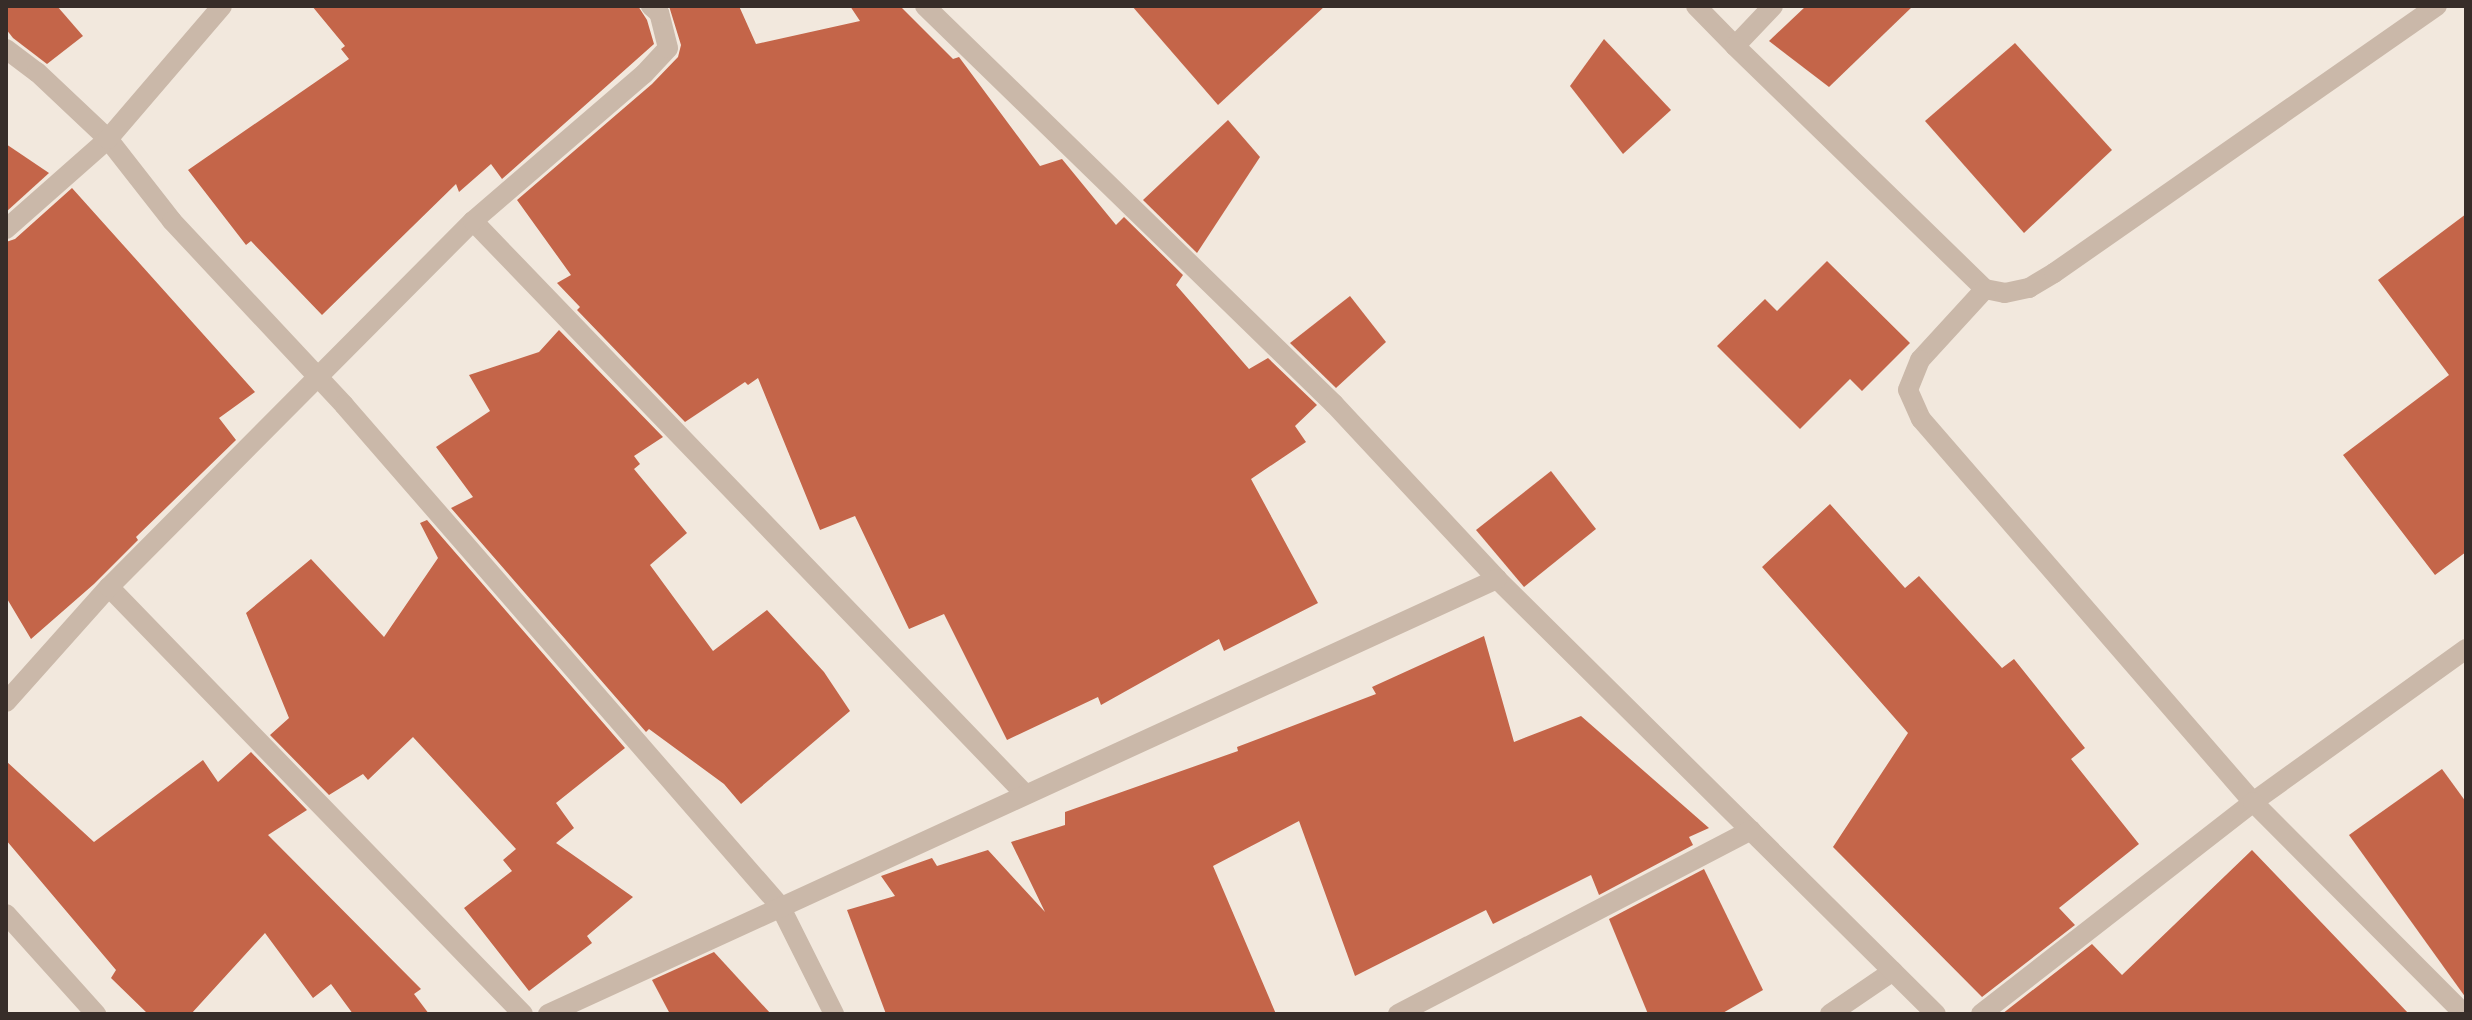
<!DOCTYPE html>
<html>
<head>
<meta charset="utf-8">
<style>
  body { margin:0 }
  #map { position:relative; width:2472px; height:1020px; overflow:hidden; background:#f2e8dd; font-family:Roboto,sans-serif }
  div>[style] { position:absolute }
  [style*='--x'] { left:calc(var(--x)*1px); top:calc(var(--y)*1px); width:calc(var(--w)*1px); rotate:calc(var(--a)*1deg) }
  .building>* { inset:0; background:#c46549 }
  .lane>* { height:20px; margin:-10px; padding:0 10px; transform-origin:10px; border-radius:10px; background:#cab8a9 }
  .street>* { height:20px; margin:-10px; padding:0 10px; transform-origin:10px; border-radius:10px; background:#cab8a9 }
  span { translate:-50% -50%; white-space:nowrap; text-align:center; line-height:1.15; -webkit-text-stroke:7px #faf2e9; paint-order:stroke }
  .frame { position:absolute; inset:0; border:8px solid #372d29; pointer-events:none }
</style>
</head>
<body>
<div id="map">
  <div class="building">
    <i style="clip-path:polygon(6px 6px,57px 6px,83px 36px,47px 64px,13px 38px,6px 29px)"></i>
    <i style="clip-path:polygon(312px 6px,638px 6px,647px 20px,654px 44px,502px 179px,491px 164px,459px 192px,456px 184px,322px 315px,251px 241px,246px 245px,188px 170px,349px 59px,341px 49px,345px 46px)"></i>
    <i style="clip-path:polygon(669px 6px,739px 6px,756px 44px,860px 21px,850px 6px,900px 6px,953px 59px,959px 57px,1040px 166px,1062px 159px,1116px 225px,1124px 217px,1183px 275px,1176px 285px,1249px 369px,1268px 358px,1317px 405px,1295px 426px,1306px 442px,1251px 479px,1318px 603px,1224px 651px,1219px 639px,1101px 705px,1098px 697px,1007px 740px,944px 614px,909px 629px,855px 516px,820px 530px,758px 378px,748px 385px,745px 382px,685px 422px,577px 310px,580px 307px,557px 283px,571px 275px,517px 200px,652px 84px,678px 57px,681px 45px)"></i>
    <i style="clip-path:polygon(1132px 6px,1325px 6px,1218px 105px)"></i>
    <i style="clip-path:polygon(1806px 6px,1913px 6px,1829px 87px,1769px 41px)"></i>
    <i style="clip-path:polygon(1604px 39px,1671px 110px,1623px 154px,1570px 86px)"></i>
    <i style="clip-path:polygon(2015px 43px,2112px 150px,2024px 233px,1925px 121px)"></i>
    <i style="clip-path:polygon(1228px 120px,1260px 157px,1197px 253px,1143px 200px)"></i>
    <i style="clip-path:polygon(6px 144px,49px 173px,6px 212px)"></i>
    <i style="clip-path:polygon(72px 188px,255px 392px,219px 418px,236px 440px,136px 537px,138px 540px,94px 584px,31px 639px,6px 597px,6px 242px,15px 239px)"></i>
    <i style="clip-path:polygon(2466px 214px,2466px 552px,2435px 575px,2343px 455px,2449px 375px,2378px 280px)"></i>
    <i style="clip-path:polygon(1827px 261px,1910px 343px,1862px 391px,1850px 379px,1800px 429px,1717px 346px,1765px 299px,1777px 311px)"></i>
    <i style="clip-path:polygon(1350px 296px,1386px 342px,1336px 388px,1290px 343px)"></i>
    <i style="clip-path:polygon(559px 330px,663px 437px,634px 456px,640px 464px,634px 469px,687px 533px,650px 565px,713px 651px,767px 610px,824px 672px,850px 711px,741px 804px,724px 784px,649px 729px,646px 732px,451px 508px,473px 497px,436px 447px,490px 411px,469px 375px,539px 352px)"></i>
    <i style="clip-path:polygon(1551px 471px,1596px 529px,1524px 587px,1476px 530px)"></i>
    <i style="clip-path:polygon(1830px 504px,1905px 588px,1919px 576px,2002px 668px,2014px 659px,2085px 748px,2071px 759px,2139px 844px,2059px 908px,2075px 925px,1982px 997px,1833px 847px,1908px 733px,1762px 567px)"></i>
    <i style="clip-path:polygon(427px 520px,625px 748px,556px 803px,574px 828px,556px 843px,633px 897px,587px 936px,592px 943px,529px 991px,464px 908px,512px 871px,503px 860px,516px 849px,413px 737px,368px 780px,363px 774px,329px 795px,270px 735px,289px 718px,246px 613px,311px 559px,384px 637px,438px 558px,420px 523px)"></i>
    <i style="clip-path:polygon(1484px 636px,1514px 742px,1581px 716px,1709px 828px,1689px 837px,1693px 845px,1599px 895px,1591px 875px,1493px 924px,1486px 910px,1355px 976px,1299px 821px,1213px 866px,1276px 1014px,886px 1014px,847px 910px,895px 896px,881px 876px,932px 858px,937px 866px,988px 850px,1045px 912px,1011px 842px,1065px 825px,1065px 812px,1238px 751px,1237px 747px,1376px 694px,1372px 687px)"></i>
    <i style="clip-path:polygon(251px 752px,307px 810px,268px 835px,421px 989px,414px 994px,429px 1014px,353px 1014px,331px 984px,313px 998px,265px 933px,191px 1014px,148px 1014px,111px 978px,116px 970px,6px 840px,6px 761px,94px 842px,203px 760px,218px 782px)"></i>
    <i style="clip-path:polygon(2442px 769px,2466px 802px,2466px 998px,2349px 835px)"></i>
    <i style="clip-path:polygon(2252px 850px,2409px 1014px,2002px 1014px,2092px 944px,2122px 975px)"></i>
    <i style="clip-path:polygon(1704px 869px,1763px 990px,1721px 1014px,1648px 1014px,1609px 919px)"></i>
    <i style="clip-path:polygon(714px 952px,771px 1014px,670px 1014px,652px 980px)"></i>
  </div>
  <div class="lane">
    <i style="--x:1830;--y:1014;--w:76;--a:-34.3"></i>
  </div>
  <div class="street">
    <i style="--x:925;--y:6;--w:571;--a:44.22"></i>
    <i style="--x:1334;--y:404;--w:239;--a:47"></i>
    <i style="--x:1497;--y:579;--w:618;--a:44.74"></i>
    <i style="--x:1696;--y:6;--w:56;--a:45.7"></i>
    <i style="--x:1773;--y:6;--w:55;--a:133.5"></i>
    <i style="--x:1735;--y:46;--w:349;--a:44.2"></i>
    <i style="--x:1985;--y:289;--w:20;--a:11"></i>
    <i style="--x:2005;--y:293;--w:25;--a:-12"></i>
    <i style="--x:2029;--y:288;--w:29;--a:-31"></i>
    <i style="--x:2054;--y:273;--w:467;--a:-34.9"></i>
    <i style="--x:6;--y:49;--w:39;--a:37"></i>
    <i style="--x:37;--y:72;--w:98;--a:43.3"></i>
    <i style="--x:108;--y:139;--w:104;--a:52"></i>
    <i style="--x:172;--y:221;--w:252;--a:46.9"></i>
    <i style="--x:344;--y:405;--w:664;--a:48.97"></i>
    <i style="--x:780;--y:906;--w:121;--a:63.4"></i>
    <i style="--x:473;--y:221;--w:796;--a:46.07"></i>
    <i style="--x:6;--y:229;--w:136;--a:-41.4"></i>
    <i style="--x:108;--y:139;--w:175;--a:-49.4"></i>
    <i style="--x:1985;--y:289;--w:96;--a:132.5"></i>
    <i style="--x:1920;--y:360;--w:32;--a:112"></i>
    <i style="--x:1908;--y:390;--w:32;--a:66"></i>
    <i style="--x:1921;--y:419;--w:507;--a:49.08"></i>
    <i style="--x:2253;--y:802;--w:262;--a:-35.7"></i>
    <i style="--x:109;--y:587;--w:595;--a:45.89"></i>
    <i style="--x:6;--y:702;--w:154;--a:-48.2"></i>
    <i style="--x:109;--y:587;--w:516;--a:-45.16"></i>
    <i style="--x:473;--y:221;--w:225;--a:-40.7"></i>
    <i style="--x:644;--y:74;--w:35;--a:-47"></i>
    <i style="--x:668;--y:48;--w:36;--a:-104"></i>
    <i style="--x:659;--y:13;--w:11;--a:-139"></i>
    <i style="--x:6;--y:914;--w:135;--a:48"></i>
    <i style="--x:548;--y:1014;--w:1044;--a:-24.63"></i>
    <i style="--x:1398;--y:1014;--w:398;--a:-27.5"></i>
    <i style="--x:1981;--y:1014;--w:345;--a:-37.9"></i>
    <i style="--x:2253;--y:802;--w:299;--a:45.1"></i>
  </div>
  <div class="frame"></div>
</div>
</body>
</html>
